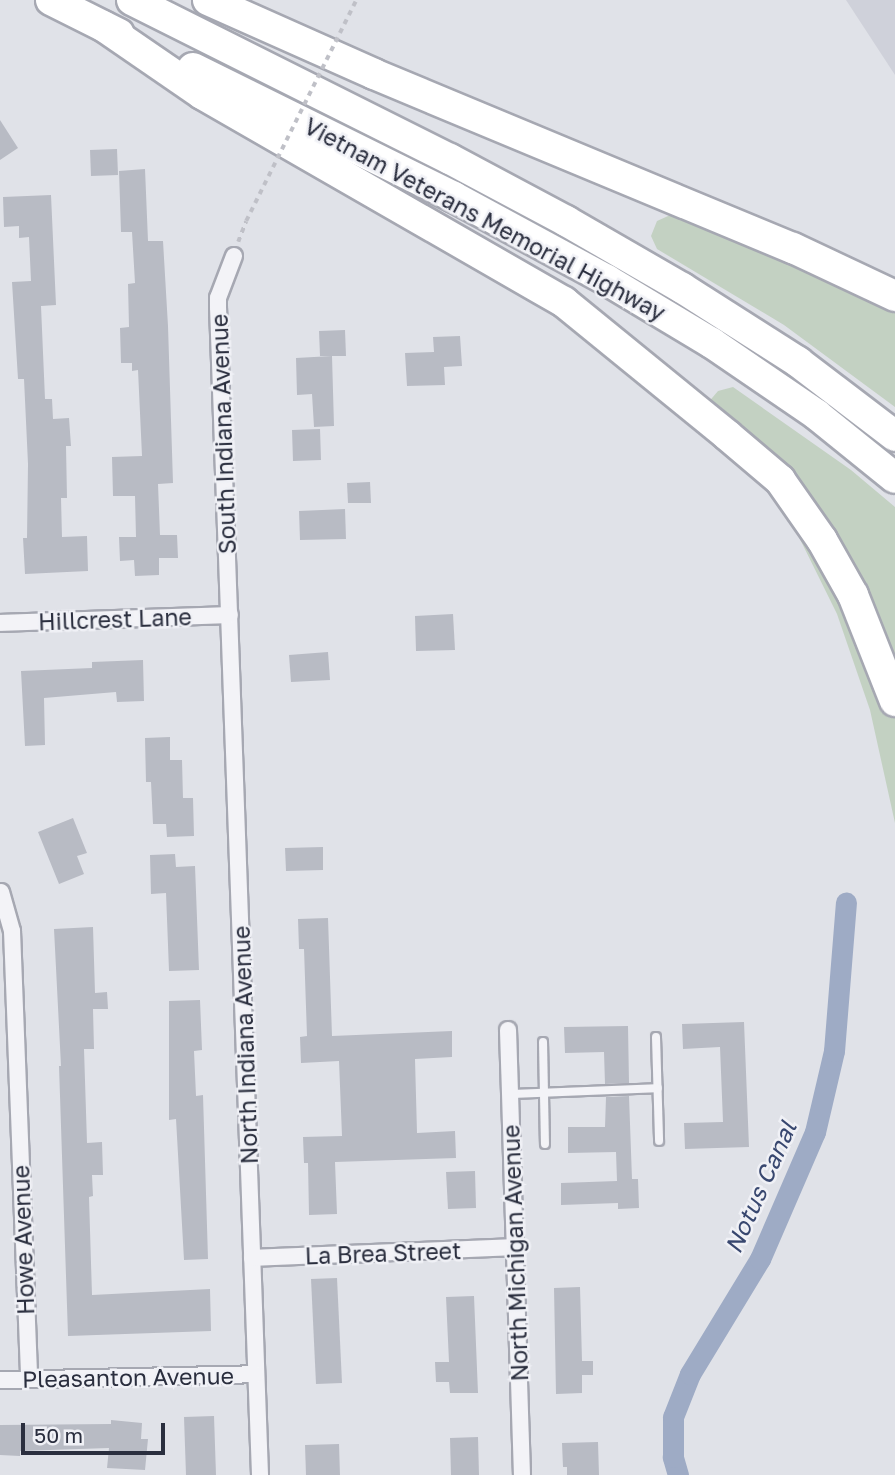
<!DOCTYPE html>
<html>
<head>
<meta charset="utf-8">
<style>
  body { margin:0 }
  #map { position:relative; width:895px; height:1475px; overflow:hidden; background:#e0e2e8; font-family:"Golos Text",sans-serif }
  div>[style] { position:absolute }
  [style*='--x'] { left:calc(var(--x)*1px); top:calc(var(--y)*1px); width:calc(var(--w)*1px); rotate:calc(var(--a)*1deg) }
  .built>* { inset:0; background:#cfd1da }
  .green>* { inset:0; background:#c3d1c2 }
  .canal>* { height:21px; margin:-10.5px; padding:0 10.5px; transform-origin:10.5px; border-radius:10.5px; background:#9eabc5 }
  .building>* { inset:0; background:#b8bbc4 }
  .path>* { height:3.5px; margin-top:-1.75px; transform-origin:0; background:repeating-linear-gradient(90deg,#bfc0c7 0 5px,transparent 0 10px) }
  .roads { filter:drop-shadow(2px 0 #a6a8b2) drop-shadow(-2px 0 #a6a8b2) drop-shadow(0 2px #a6a8b2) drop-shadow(0 -2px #a6a8b2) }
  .lane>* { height:8px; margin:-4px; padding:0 4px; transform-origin:4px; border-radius:4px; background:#f3f3f7 }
  .street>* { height:16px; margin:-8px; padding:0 8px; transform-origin:8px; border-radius:8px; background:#f3f3f7 }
  .highway>* { height:30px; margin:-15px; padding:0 15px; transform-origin:15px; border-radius:15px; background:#fff }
  .path-bridge>* { height:3.5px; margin-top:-1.75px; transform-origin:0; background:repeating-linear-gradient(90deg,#bfc0c7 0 5px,transparent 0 10px) }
  span { translate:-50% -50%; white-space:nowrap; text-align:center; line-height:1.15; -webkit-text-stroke:5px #f0f1f6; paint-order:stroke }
  .street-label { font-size:23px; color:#2a2e3e }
  .water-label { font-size:24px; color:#38476f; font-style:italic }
  .scale { position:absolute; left:21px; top:1423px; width:144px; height:32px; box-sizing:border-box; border:4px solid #2a2e3e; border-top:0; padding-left:9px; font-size:21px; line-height:24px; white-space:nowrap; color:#2a2e3e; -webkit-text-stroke:5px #f0f1f6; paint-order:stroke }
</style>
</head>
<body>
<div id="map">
  <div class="built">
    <i style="clip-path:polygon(846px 0,895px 0,895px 75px)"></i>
  </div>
  <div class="green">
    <i style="clip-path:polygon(677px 212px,825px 277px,895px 313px,895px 407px,784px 325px,657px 249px,651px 236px,657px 221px)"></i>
    <i style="clip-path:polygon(733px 387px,851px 470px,895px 507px,895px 823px,870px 710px,837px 614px,793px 525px,707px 404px,718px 391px)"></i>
  </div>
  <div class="canal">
    <i style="--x:678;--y:1475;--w:19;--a:-106"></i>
    <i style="--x:673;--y:1457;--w:40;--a:-90"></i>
    <i style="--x:673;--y:1417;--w:46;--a:-68.4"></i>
    <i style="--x:690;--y:1374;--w:135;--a:-58.7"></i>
    <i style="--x:760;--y:1259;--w:138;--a:-66.6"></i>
    <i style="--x:815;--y:1132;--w:83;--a:-76.8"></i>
    <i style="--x:834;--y:1051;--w:149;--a:-85.4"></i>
  </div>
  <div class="building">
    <i style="clip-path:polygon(0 120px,18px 148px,0 160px)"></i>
    <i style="clip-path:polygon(117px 149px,118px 175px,91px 176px,90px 150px)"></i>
    <i style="clip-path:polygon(145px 169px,148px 241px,163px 241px,168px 326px,173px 483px,158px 484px,160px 535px,177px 535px,178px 558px,159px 558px,159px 575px,135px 576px,134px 560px,120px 561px,119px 537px,136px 537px,135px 496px,113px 496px,112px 457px,142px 456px,138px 370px,132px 371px,132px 363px,121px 363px,120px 328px,129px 327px,128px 284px,135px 283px,132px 232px,121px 232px,119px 171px)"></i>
    <i style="clip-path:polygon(51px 195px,56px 305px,41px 306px,45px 399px,52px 399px,53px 419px,69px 418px,71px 446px,66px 446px,67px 498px,61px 498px,62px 537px,87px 536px,88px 571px,25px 574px,23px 538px,27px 538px,28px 464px,24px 379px,18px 379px,12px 282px,31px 281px,29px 237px,19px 238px,19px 226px,4px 227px,3px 197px)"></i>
    <i style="clip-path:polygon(345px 330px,346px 356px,320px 356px,319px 331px)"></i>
    <i style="clip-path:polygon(460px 336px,462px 366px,444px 367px,445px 385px,407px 386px,405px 353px,434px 352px,433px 337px)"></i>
    <i style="clip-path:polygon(332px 356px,334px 426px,314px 427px,312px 394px,297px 395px,296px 358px)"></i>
    <i style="clip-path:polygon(320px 429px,321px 460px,293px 461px,292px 430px)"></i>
    <i style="clip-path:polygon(370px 482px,371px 503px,348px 503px,347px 483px)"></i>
    <i style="clip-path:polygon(345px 509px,346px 539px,300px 540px,299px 511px)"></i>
    <i style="clip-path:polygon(453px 614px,455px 650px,416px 651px,415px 616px)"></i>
    <i style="clip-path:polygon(328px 652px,330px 680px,291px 682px,289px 655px)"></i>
    <i style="clip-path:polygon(143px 660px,144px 701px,117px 702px,116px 692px,44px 698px,45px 745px,25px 746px,21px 671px,92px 668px,92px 662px)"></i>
    <i style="clip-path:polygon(170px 737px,170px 760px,182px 760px,183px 798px,193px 798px,194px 836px,167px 837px,166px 824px,153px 824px,151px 782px,146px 782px,145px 738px)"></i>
    <i style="clip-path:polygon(73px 818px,87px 853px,77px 856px,84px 874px,59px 884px,38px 832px)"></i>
    <i style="clip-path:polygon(323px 847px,323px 870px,286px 871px,285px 848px)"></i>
    <i style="clip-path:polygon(175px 854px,176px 867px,195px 866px,199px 970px,169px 971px,166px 893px,151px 894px,150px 855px)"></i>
    <i style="clip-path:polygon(328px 918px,332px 1036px,452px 1031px,452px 1057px,415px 1059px,417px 1133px,455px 1131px,456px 1158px,335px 1162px,337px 1214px,309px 1215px,308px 1163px,304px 1163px,303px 1137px,342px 1136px,339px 1061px,301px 1063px,300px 1037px,307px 1036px,304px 949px,299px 949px,298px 919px)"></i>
    <i style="clip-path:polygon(93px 927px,95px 993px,107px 992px,108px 1009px,93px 1009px,94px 1049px,84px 1049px,87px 1143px,102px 1142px,103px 1175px,92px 1175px,93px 1196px,89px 1197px,92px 1295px,210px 1289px,211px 1331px,68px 1336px,59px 1066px,61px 1066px,54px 929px)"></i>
    <i style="clip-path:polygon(200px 1000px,202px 1050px,194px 1051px,196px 1096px,203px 1095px,208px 1259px,184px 1260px,176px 1119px,169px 1120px,169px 1001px)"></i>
    <i style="clip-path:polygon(744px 1022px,749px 1147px,685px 1149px,684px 1123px,723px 1122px,720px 1047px,683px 1049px,682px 1024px)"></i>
    <i style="clip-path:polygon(628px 1026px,629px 1083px,605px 1084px,604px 1052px,565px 1053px,564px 1027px)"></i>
    <i style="clip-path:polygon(629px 1096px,632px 1179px,638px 1179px,639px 1208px,618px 1209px,618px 1203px,561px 1205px,561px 1183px,617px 1181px,616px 1152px,568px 1153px,568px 1127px,605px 1127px,606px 1097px)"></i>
    <i style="clip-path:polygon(475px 1171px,476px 1208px,448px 1209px,446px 1172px)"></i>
    <i style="clip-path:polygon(337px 1278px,342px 1383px,316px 1384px,311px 1279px)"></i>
    <i style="clip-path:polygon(580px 1287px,582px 1361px,593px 1361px,593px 1375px,582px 1375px,582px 1393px,556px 1394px,554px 1288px)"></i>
    <i style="clip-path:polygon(474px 1296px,478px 1393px,450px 1393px,449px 1382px,436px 1382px,435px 1362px,449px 1362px,446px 1297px)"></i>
    <i style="clip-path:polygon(214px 1416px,216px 1475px,186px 1475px,184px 1417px)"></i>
    <i style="clip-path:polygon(111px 1420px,142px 1423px,141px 1439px,148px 1439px,145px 1470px,107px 1468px,109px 1448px,20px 1451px,20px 1456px,0 1455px,0 1425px,111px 1424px)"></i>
    <i style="clip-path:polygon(478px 1437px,479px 1475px,451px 1475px,450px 1438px)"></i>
    <i style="clip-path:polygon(598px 1442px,599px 1475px,567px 1475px,567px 1467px,563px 1467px,562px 1443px)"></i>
    <i style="clip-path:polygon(339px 1444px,340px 1475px,306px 1475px,305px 1445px)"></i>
  </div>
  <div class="path">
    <i style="--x:238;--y:242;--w:22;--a:-69"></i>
  </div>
  <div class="roads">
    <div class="lane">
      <i style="--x:656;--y:1037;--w:104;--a:88.3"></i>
      <i style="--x:543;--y:1042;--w:102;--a:88.9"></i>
      <i style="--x:510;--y:1094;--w:148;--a:-2.3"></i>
    </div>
    <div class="street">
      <i style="--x:234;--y:256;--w:45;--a:110.9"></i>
      <i style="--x:218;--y:298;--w:9;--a:90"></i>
      <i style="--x:218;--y:307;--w:1169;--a:87.94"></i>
      <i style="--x:0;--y:623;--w:230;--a:-2"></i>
      <i style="--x:1;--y:892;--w:41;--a:74.2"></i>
      <i style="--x:12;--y:931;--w:448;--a:87.8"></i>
      <i style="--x:508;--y:1030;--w:445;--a:88.2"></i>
      <i style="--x:252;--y:1258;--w:263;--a:-2.4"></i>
      <i style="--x:0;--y:1380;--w:256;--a:-1.3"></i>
    </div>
    <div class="highway">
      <i style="--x:51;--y:0;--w:76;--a:26.6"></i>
      <i style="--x:132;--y:0;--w:356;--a:26.6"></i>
      <i style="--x:450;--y:159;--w:132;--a:28.1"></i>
      <i style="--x:566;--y:221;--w:134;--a:30"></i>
      <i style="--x:682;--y:288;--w:138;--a:32.5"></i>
      <i style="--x:798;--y:362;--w:122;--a:37.3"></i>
      <i style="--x:208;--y:0;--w:182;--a:24"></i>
      <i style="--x:374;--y:74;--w:454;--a:22.6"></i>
      <i style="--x:793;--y:248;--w:113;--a:25.2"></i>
      <i style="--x:103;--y:26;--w:120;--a:34.5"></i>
      <i style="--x:202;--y:94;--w:418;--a:29.9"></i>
      <i style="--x:564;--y:302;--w:210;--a:39.2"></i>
      <i style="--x:727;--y:435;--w:70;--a:40.3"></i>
      <i style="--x:780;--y:480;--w:73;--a:55"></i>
      <i style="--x:822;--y:540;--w:63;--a:60.6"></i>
      <i style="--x:853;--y:595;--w:114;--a:68.4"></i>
      <i style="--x:193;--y:68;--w:291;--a:26.3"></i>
      <i style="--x:454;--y:197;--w:174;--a:28.5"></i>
      <i style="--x:607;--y:280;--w:122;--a:31"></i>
      <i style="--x:712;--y:343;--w:127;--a:34.4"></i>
      <i style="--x:817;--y:415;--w:100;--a:38.9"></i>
    </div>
  </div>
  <div class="path-bridge">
    <i style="--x:246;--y:221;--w:247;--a:-63.5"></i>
  </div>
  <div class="street-label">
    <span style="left:485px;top:219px;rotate:28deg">Vietnam Veterans Memorial Highway</span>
    <span style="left:223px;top:434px;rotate:-92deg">South Indiana Avenue</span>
    <span style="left:115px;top:619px;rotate:-2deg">Hillcrest Lane</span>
    <span style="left:245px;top:1045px;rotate:-92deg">North Indiana Avenue</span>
    <span style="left:23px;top:1240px;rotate:-92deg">Howe Avenue</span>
    <span style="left:383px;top:1253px;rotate:-2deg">La Brea Street</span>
    <span style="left:515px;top:1253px;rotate:-92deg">North Michigan Avenue</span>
    <span style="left:128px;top:1377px;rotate:-1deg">Pleasanton Avenue</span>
  </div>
  <div class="water-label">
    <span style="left:760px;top:1187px;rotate:-66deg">Notus Canal</span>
  </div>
  <div class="scale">50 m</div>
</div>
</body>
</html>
